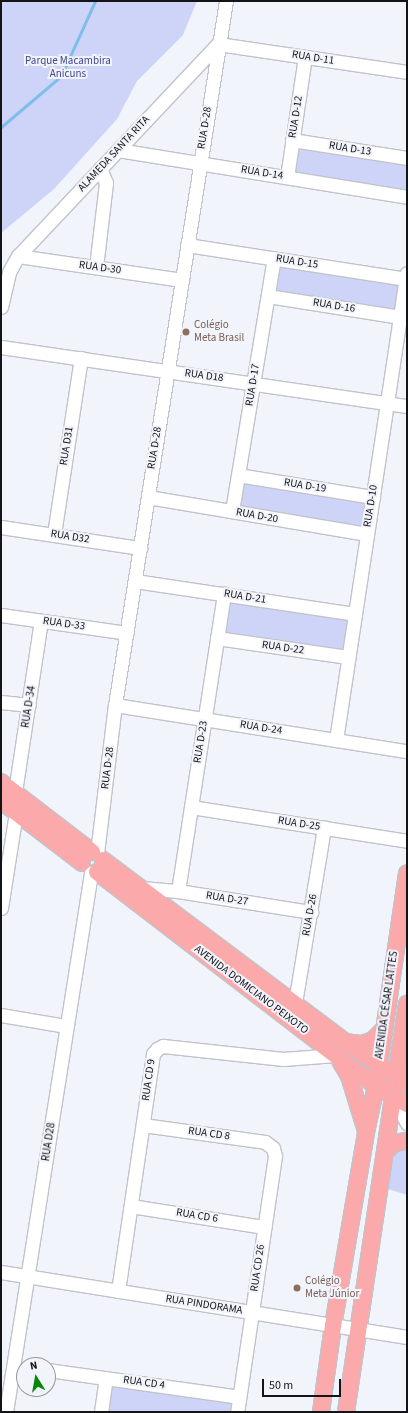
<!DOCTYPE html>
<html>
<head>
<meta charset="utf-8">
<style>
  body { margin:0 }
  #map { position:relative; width:408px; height:1413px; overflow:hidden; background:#f2f4fb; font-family:"Source Sans 3",sans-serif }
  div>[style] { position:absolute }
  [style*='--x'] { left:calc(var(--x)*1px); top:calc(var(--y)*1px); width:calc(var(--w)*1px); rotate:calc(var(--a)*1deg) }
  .green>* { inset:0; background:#ced3f8 }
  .stream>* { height:3px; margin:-1.5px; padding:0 1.5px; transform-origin:1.5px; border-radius:1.5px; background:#7ebeeb }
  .roads { filter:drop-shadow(1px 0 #c2c3ca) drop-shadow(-1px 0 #c2c3ca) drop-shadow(0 1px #c2c3ca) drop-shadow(0 -1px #c2c3ca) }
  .minor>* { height:13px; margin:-6.5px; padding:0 6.5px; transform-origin:6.5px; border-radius:6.5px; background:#fff }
  .major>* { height:16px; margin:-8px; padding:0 8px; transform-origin:8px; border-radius:8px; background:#fba9aa }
  .dots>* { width:11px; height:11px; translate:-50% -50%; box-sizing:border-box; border:2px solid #f2f4fb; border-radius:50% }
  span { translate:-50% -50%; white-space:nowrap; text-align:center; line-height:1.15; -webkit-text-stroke:4px #f2f4fb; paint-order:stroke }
  .street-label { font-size:11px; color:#131416 }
  .park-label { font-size:11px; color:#434591 }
  .education-label { font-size:11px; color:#785e54 }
  .left { translate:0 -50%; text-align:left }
  .frame { position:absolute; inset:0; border:2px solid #131416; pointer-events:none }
  .north { position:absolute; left:16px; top:1357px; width:40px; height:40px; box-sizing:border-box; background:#f2f4fb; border:1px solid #999a9f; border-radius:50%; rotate:349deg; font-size:11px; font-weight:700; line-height:16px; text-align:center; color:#131416 }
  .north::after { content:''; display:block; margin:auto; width:14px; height:18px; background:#0a870a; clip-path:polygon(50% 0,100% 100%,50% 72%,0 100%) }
  .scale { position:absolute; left:262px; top:1379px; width:79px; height:18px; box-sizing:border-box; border:2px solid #131416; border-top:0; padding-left:5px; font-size:12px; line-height:14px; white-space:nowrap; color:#131416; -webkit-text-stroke:3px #f2f4fb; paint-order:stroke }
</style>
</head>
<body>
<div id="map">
  <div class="green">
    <i style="clip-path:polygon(1px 1px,197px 1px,183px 35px,137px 81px,117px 119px,54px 189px,1px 233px)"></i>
    <i style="clip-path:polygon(296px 143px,407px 160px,407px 195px,292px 177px)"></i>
    <i style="clip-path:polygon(276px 262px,404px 280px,398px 315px,271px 295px)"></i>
    <i style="clip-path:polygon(240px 477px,370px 499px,365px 532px,235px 509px)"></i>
    <i style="clip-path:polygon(227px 597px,351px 616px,345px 652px,222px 633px)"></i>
    <i style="clip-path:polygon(407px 1146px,407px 1195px,388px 1189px,393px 1148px)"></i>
    <i style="clip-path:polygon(112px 1385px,232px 1402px,231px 1412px,108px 1412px)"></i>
  </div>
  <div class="stream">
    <i style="--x:1;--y:127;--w:79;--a:-40.4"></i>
    <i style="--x:61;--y:76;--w:82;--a:-65.6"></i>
  </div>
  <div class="roads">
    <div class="minor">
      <i style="--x:218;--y:44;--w:191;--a:8.4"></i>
      <i style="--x:292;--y:140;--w:116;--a:8.9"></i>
      <i style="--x:118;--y:150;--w:293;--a:9.2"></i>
      <i style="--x:287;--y:177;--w:121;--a:-81.5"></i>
      <i style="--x:187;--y:245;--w:222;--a:8.8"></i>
      <i style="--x:18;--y:256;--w:166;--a:8.3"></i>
      <i style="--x:96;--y:267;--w:85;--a:-83.2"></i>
      <i style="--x:106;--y:183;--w:16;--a:-112"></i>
      <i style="--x:268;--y:296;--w:134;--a:9"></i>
      <i style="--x:1;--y:307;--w:36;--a:-77"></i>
      <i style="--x:9;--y:272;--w:18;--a:-61"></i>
      <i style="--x:18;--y:256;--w:291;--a:-46.7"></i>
      <i style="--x:1;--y:347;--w:410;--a:8.3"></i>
      <i style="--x:238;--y:475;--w:137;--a:9.3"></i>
      <i style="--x:148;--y:497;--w:222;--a:9.6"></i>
      <i style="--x:232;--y:511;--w:256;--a:-80.6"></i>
      <i style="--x:1;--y:527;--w:141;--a:8.6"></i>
      <i style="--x:54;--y:534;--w:178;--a:-81.3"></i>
      <i style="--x:135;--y:581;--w:222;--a:8.5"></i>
      <i style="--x:1;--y:615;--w:127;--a:8.1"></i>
      <i style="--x:217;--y:638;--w:132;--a:8.3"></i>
      <i style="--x:1;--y:702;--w:28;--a:6"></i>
      <i style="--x:115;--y:705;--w:296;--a:9"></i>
      <i style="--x:336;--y:740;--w:472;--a:-81.4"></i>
      <i style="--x:15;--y:792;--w:173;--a:-81.4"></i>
      <i style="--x:191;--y:807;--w:219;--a:8.9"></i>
      <i style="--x:97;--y:853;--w:149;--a:-83.1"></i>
      <i style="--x:115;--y:705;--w:713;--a:-81.04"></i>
      <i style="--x:142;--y:888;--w:36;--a:5"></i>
      <i style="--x:178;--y:891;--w:135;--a:9"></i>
      <i style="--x:178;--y:891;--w:301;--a:-81.2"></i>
      <i style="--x:1;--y:908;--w:97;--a:-81.1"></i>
      <i style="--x:295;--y:1003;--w:178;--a:-80.6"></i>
      <i style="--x:1;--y:1015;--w:66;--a:9.6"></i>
      <i style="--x:393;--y:1097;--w:30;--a:62"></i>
      <i style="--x:143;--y:1125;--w:123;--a:7.9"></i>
      <i style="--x:265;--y:1142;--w:10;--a:37"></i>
      <i style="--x:273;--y:1148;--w:8;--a:76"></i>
      <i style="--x:275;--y:1156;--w:259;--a:98.4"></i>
      <i style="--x:131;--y:1206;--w:135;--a:9"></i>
      <i style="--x:1;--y:1272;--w:411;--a:9.1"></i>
      <i style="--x:118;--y:1291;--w:240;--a:-81.6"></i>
      <i style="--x:153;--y:1054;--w:6;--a:-51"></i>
      <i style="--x:157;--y:1049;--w:7;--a:-27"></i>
      <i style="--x:163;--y:1046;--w:121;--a:6.2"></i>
      <i style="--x:283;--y:1059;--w:53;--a:-4.3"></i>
      <i style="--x:48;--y:1370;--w:193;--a:8"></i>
      <i style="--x:6;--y:1412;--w:546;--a:-81.04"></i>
      <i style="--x:101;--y:1412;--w:34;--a:-82"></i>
    </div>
    <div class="major">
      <i style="--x:1;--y:782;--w:115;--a:37.6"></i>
      <i style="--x:1;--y:801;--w:102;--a:37.4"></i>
      <i style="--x:103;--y:860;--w:303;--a:36.9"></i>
      <i style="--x:345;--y:1042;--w:75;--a:34.1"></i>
      <i style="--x:97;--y:872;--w:352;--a:37.5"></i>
      <i style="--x:376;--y:1086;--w:36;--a:30"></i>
      <i style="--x:345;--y:1042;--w:17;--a:7"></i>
      <i style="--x:362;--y:1044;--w:12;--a:-20"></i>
      <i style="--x:373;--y:1040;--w:14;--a:-45"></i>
      <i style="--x:340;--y:1061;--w:17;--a:59"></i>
      <i style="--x:349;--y:1076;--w:58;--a:72.8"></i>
      <i style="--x:386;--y:1151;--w:11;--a:-45"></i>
      <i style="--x:394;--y:1143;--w:13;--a:-9"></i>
      <i style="--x:321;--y:1412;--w:87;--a:-82.1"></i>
      <i style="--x:333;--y:1326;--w:197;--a:-80.3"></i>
      <i style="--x:366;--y:1132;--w:47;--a:-77.7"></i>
      <i style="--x:376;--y:1086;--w:215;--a:-81.7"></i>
      <i style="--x:346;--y:1412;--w:413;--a:-81.5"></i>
    </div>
  </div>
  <div class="dots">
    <i style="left:186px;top:332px;background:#8d6e63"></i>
    <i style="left:297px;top:1288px;background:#8d6e63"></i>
  </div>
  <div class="street-label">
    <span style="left:313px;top:58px;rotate:9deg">RUA D-11</span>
    <span style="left:296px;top:117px;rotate:-81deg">RUA D-12</span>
    <span style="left:205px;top:128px;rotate:-81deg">RUA D-28</span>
    <span style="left:350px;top:149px;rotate:9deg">RUA D-13</span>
    <span style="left:114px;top:154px;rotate:-47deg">ALAMEDA SANTA RITA</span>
    <span style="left:262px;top:173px;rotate:9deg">RUA D-14</span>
    <span style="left:297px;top:262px;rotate:9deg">RUA D-15</span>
    <span style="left:100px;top:268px;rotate:8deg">RUA D-30</span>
    <span style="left:334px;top:306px;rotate:9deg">RUA D-16</span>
    <span style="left:204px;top:376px;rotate:8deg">RUA D18</span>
    <span style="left:253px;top:385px;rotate:-81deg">RUA D-17</span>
    <span style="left:67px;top:446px;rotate:-81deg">RUA D31</span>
    <span style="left:155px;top:448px;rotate:-81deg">RUA D-28</span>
    <span style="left:305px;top:486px;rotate:9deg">RUA D-19</span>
    <span style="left:371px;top:506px;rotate:-81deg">RUA D-10</span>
    <span style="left:257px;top:516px;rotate:10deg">RUA D-20</span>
    <span style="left:70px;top:537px;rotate:9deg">RUA D32</span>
    <span style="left:245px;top:597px;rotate:9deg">RUA D-21</span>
    <span style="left:64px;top:624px;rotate:8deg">RUA D-33</span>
    <span style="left:283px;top:648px;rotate:8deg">RUA D-22</span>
    <span style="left:29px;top:707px;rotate:-81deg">RUA D-34</span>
    <span style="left:261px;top:728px;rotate:9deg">RUA D-24</span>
    <span style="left:201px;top:742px;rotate:-81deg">RUA D-23</span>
    <span style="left:108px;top:768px;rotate:-83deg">RUA D-28</span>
    <span style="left:299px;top:824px;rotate:9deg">RUA D-25</span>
    <span style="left:227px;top:899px;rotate:9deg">RUA D-27</span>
    <span style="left:310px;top:915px;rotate:-80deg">RUA D-26</span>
    <span style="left:251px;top:990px;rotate:37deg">AVENIDA DOMICIANO PEIXOTO</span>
    <span style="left:387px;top:1005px;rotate:-82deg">AVENIDA CÉSAR LATTES</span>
    <span style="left:149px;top:1080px;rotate:-82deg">RUA CD 9</span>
    <span style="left:209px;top:1134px;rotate:8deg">RUA CD 8</span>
    <span style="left:49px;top:1142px;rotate:-81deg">RUA D28</span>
    <span style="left:197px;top:1216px;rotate:9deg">RUA CD 6</span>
    <span style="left:258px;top:1268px;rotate:-82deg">RUA CD 26</span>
    <span style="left:204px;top:1305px;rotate:9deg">RUA PINDORAMA</span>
    <span style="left:144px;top:1383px;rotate:8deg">RUA CD 4</span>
  </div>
  <div class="park-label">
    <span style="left:68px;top:68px">Parque Macambira<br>Anicuns</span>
  </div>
  <div class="education-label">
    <span class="left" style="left:194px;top:332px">Colégio<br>Meta Brasil</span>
    <span class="left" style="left:305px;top:1288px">Colégio<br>Meta Júnior</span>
  </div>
  <div class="frame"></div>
  <div class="north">N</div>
  <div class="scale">50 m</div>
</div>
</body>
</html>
